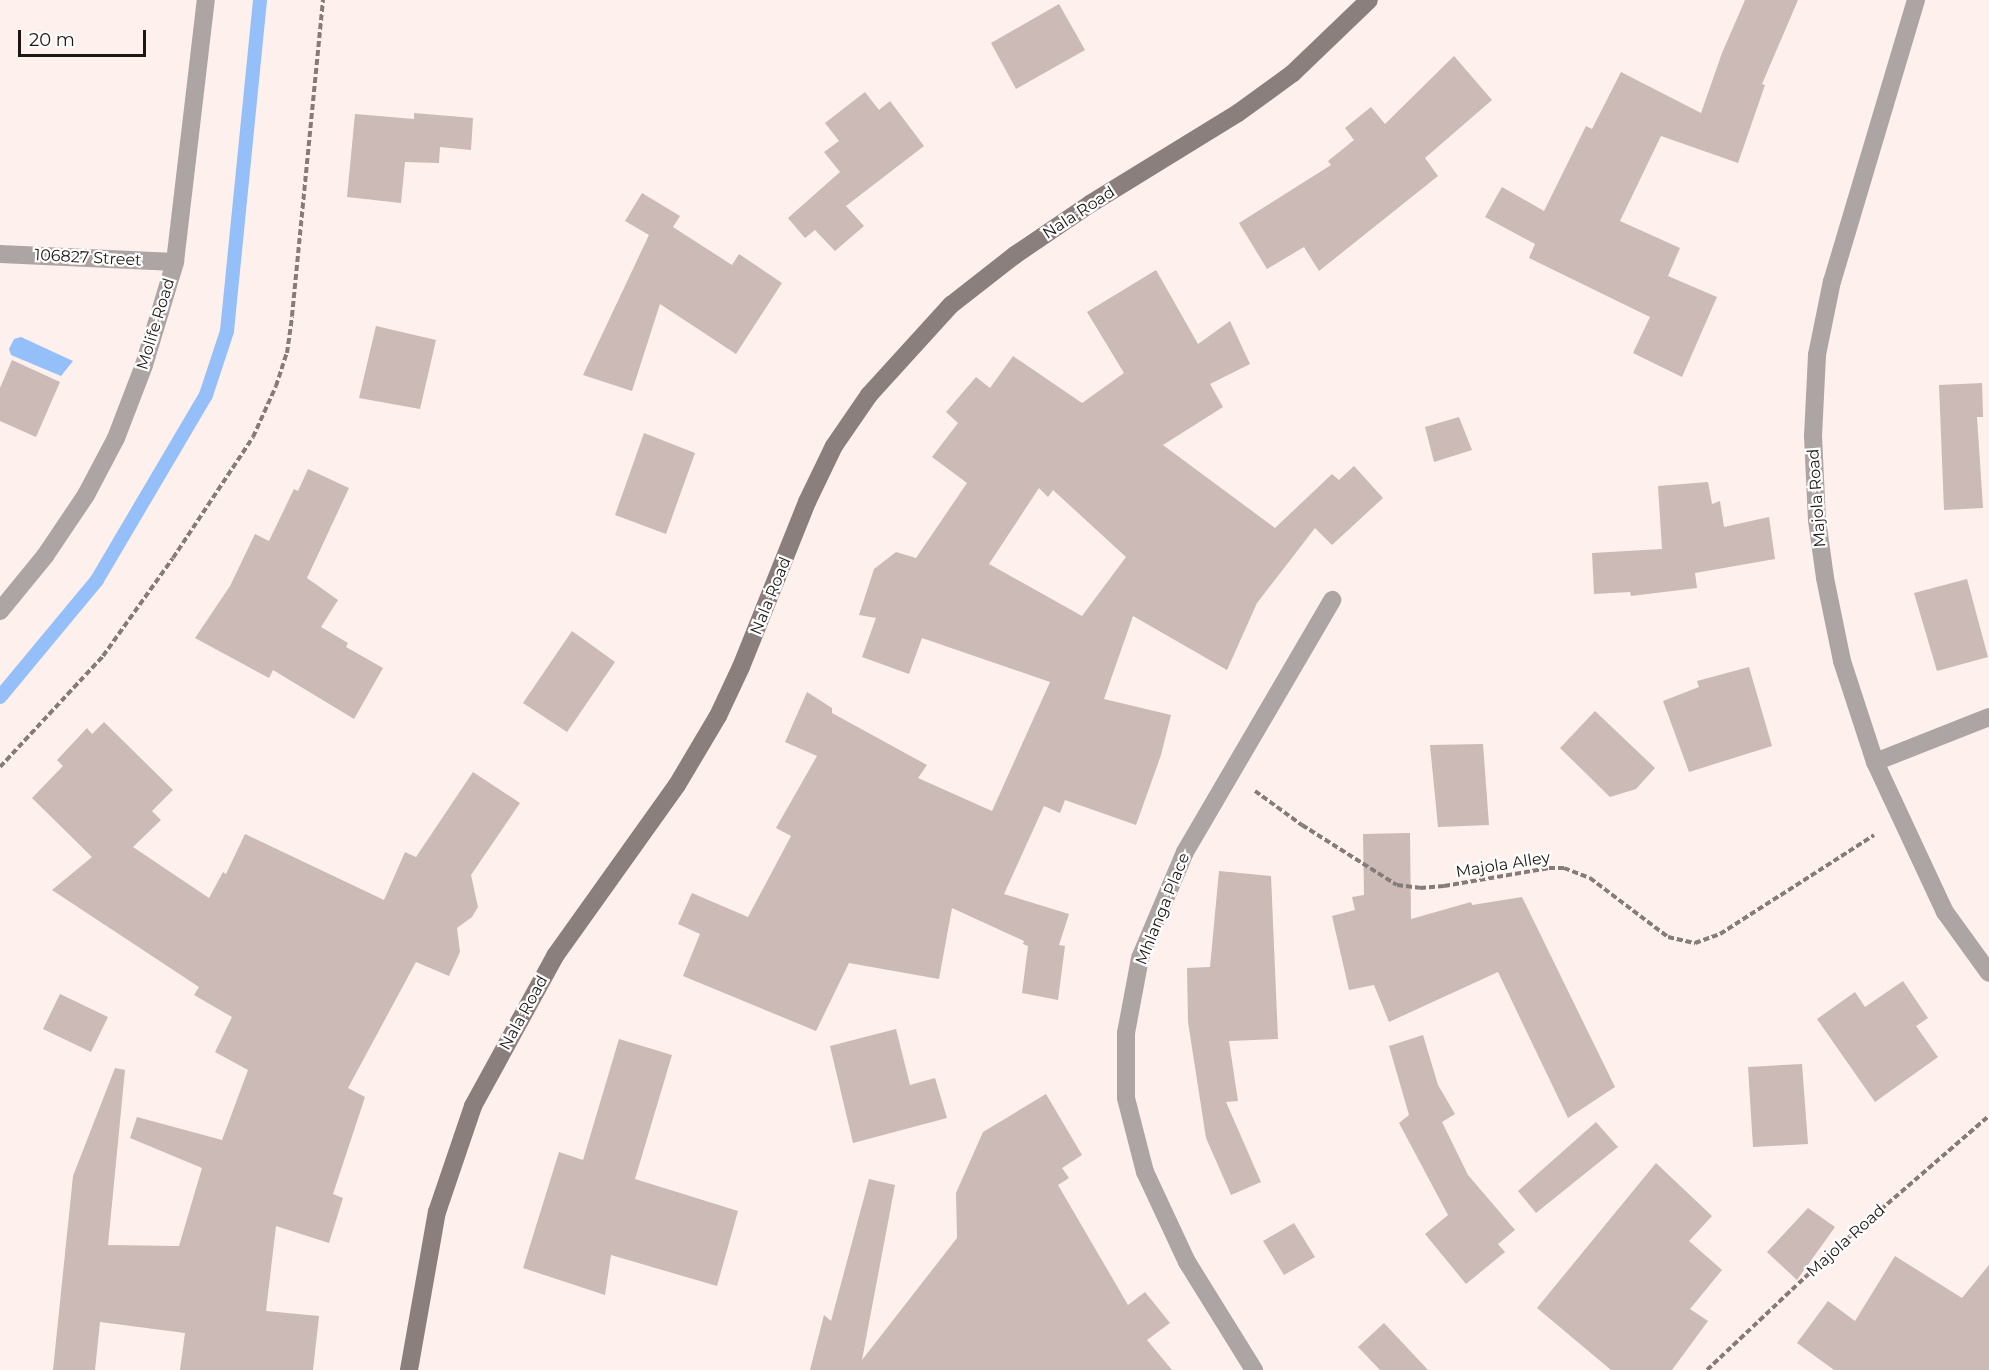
<!DOCTYPE html>
<html>
<head>
<meta charset="utf-8">
<style>
  body { margin:0 }
  #map { position:relative; width:1989px; height:1370px; overflow:hidden; background:#fef0ec; font-family:Montserrat,sans-serif }
  div>[style] { position:absolute }
  [style*='--x'] { left:calc(var(--x)*1px); top:calc(var(--y)*1px); width:calc(var(--w)*1px); rotate:calc(var(--a)*1deg) }
  .water>* { inset:0; background:#94bff9 }
  .stream>* { height:14px; margin:-7px; padding:0 7px; transform-origin:7px; border-radius:7px; background:#94bff9 }
  .building>* { inset:0; background:#cbbab5 }
  .path>* { height:4px; margin-top:-2px; transform-origin:0; background:repeating-linear-gradient(90deg,#857c79 0 6px,transparent 0 9px) }
  .street>* { height:18px; margin:-9px; padding:0 9px; transform-origin:9px; border-radius:9px; background:#aca5a3 }
  .secondary>* { height:18px; margin:-9px; padding:0 9px; transform-origin:9px; border-radius:9px; background:#8a7f7c }
  span { translate:-50% -50%; white-space:nowrap; text-align:center; line-height:1.15; -webkit-text-stroke:4.5px #fff; paint-order:stroke }
  .street-label { font-size:16px; color:#1c1614 }
  .scale { position:absolute; left:18px; top:30px; width:128px; height:27px; box-sizing:border-box; border:3px solid #1c1614; border-top:0; padding-left:8px; font-size:18px; line-height:21px; white-space:nowrap; color:#1c1614; -webkit-text-stroke:4px #fff; paint-order:stroke }
</style>
</head>
<body>
<div id="map">
  <div class="water">
    <i style="clip-path:polygon(21px 337px,73px 361px,61px 376px,11px 355px,9px 349px,14px 339px)"></i>
  </div>
  <div class="stream">
    <i style="--x:0;--y:697;--w:152;--a:-50.3"></i>
    <i style="--x:97;--y:580;--w:215;--a:-59.5"></i>
    <i style="--x:206;--y:395;--w:67;--a:-71.8"></i>
    <i style="--x:227;--y:331;--w:333;--a:-84.3"></i>
  </div>
  <div class="building">
    <i style="clip-path:polygon(1745px 0,1798px 0,1762px 84px,1765px 85px,1738px 163px,1661px 136px,1620px 221px,1680px 248px,1668px 276px,1717px 297px,1682px 377px,1633px 353px,1650px 317px,1529px 258px,1535px 244px,1485px 217px,1502px 187px,1544px 211px,1586px 126px,1592px 129px,1621px 72px,1701px 113px,1722px 53px)"></i>
    <i style="clip-path:polygon(1059px 4px,1085px 50px,1016px 89px,991px 43px)"></i>
    <i style="clip-path:polygon(1454px 56px,1492px 100px,1425px 158px,1438px 176px,1319px 271px,1304px 247px,1267px 269px,1239px 223px,1331px 165px,1328px 161px,1354px 140px,1345px 128px,1371px 107px,1385px 124px)"></i>
    <i style="clip-path:polygon(865px 92px,879px 110px,890px 101px,924px 146px,846px 206px,864px 226px,835px 251px,815px 230px,805px 238px,788px 218px,840px 172px,824px 152px,839px 141px,825px 123px)"></i>
    <i style="clip-path:polygon(414px 113px,473px 118px,471px 150px,440px 147px,439px 163px,405px 162px,401px 203px,347px 197px,355px 114px,414px 119px)"></i>
    <i style="clip-path:polygon(642px 193px,680px 216px,673px 227px,732px 265px,739px 254px,782px 283px,736px 354px,660px 304px,632px 391px,583px 375px,649px 235px,625px 221px)"></i>
    <i style="clip-path:polygon(evenodd,1156px 270px,1198px 344px,1230px 321px,1250px 364px,1210px 384px,1223px 407px,1163px 445px,1275px 528px,1332px 474px,1339px 480px,1354px 466px,1383px 498px,1332px 545px,1315px 528px,1257px 603px,1227px 670px,1133px 616px,1104px 699px,1171px 715px,1161px 755px,1136px 825px,1065px 800px,1060px 813px,1044px 806px,1004px 894px,1069px 914px,1059px 945px,1065px 946px,1058px 1000px,1022px 993px,1028px 946px,1023px 944px,1024px 941px,952px 908px,939px 979px,849px 963px,816px 1031px,683px 976px,700px 934px,678px 924px,692px 893px,748px 917px,791px 836px,776px 828px,817px 756px,785px 742px,807px 692px,832px 708px,832px 713px,927px 765px,918px 778px,992px 811px,1050px 682px,922px 638px,909px 674px,862px 657px,876px 618px,859px 615px,874px 569px,896px 552px,916px 558px,967px 483px,932px 457px,958px 423px,946px 412px,976px 377px,990px 388px,1013px 356px,1082px 403px,1124px 373px,1087px 312px,1156px 270px,1039px 488px,1048px 497px,1053px 490px,1126px 557px,1082px 616px,989px 564px,1039px 488px)"></i>
    <i style="clip-path:polygon(376px 326px,436px 340px,420px 409px,359px 398px)"></i>
    <i style="clip-path:polygon(12px 360px,60px 382px,36px 437px,0 421px,0 388px)"></i>
    <i style="clip-path:polygon(1982px 383px,1983px 417px,1977px 417px,1983px 508px,1944px 510px,1939px 385px)"></i>
    <i style="clip-path:polygon(1459px 417px,1472px 450px,1434px 462px,1425px 427px)"></i>
    <i style="clip-path:polygon(644px 433px,695px 453px,666px 534px,615px 515px)"></i>
    <i style="clip-path:polygon(308px 469px,349px 488px,307px 578px,338px 600px,321px 627px,348px 643px,346px 647px,383px 668px,354px 719px,273px 670px,269px 678px,195px 638px,230px 586px,255px 534px,269px 541px,294px 489px,298px 491px)"></i>
    <i style="clip-path:polygon(1708px 482px,1712px 504px,1720px 501px,1724px 527px,1769px 517px,1775px 559px,1695px 573px,1697px 588px,1631px 596px,1630px 592px,1594px 594px,1592px 553px,1662px 549px,1658px 486px)"></i>
    <i style="clip-path:polygon(1967px 579px,1988px 657px,1937px 671px,1914px 593px)"></i>
    <i style="clip-path:polygon(572px 631px,615px 662px,567px 732px,523px 703px)"></i>
    <i style="clip-path:polygon(1749px 667px,1772px 746px,1689px 772px,1663px 701px,1699px 687px,1697px 681px)"></i>
    <i style="clip-path:polygon(1595px 711px,1655px 768px,1636px 789px,1610px 797px,1560px 748px)"></i>
    <i style="clip-path:polygon(104px 722px,173px 790px,152px 811px,161px 820px,133px 847px,209px 898px,223px 872px,226px 874px,245px 834px,384px 900px,405px 852px,416px 857px,473px 772px,520px 803px,471px 875px,478px 907px,472px 917px,457px 928px,460px 952px,449px 976px,416px 962px,348px 1088px,365px 1097px,333px 1194px,343px 1198px,329px 1243px,276px 1226px,266px 1311px,319px 1316px,313px 1370px,180px 1370px,185px 1333px,100px 1322px,95px 1370px,53px 1370px,73px 1176px,115px 1068px,125px 1070px,108px 1245px,179px 1246px,202px 1168px,130px 1138px,137px 1117px,222px 1140px,248px 1070px,215px 1052px,232px 1017px,194px 995px,199px 987px,52px 890px,92px 857px,32px 798px,63px 766px,57px 760px,87px 728px,92px 734px)"></i>
    <i style="clip-path:polygon(1483px 744px,1489px 825px,1438px 827px,1430px 745px)"></i>
    <i style="clip-path:polygon(1410px 833px,1411px 919px,1471px 902px,1472px 905px,1522px 897px,1615px 1087px,1568px 1118px,1498px 972px,1389px 1022px,1374px 985px,1349px 990px,1332px 916px,1355px 910px,1352px 897px,1364px 895px,1363px 834px)"></i>
    <i style="clip-path:polygon(1219px 871px,1271px 876px,1278px 1039px,1229px 1041px,1238px 1101px,1226px 1102px,1261px 1182px,1231px 1195px,1206px 1138px,1188px 1022px,1187px 968px,1210px 967px)"></i>
    <i style="clip-path:polygon(1903px 981px,1928px 1018px,1916px 1026px,1938px 1057px,1875px 1102px,1817px 1019px,1855px 992px,1865px 1007px)"></i>
    <i style="clip-path:polygon(60px 994px,108px 1017px,91px 1052px,43px 1029px)"></i>
    <i style="clip-path:polygon(896px 1029px,910px 1085px,935px 1078px,947px 1118px,853px 1143px,830px 1046px)"></i>
    <i style="clip-path:polygon(1423px 1035px,1438px 1085px,1455px 1114px,1442px 1122px,1468px 1175px,1515px 1230px,1498px 1244px,1505px 1252px,1466px 1284px,1425px 1234px,1448px 1215px,1399px 1123px,1409px 1115px,1389px 1046px)"></i>
    <i style="clip-path:polygon(619px 1039px,672px 1055px,635px 1179px,738px 1211px,717px 1286px,611px 1255px,605px 1295px,523px 1268px,559px 1152px,583px 1160px)"></i>
    <i style="clip-path:polygon(1802px 1064px,1808px 1144px,1753px 1147px,1748px 1067px)"></i>
    <i style="clip-path:polygon(1046px 1094px,1082px 1155px,1062px 1168px,1069px 1178px,1058px 1185px,1128px 1305px,1145px 1292px,1170px 1323px,1147px 1340px,1172px 1370px,810px 1370px,824px 1315px,831px 1321px,869px 1179px,895px 1185px,862px 1360px,957px 1238px,956px 1193px,983px 1132px)"></i>
    <i style="clip-path:polygon(1596px 1122px,1618px 1147px,1536px 1213px,1518px 1191px)"></i>
    <i style="clip-path:polygon(1656px 1163px,1712px 1216px,1689px 1241px,1722px 1270px,1690px 1309px,1708px 1321px,1672px 1370px,1611px 1370px,1537px 1308px)"></i>
    <i style="clip-path:polygon(1808px 1208px,1835px 1227px,1797px 1280px,1767px 1252px)"></i>
    <i style="clip-path:polygon(1294px 1223px,1315px 1257px,1284px 1275px,1263px 1241px)"></i>
    <i style="clip-path:polygon(1895px 1256px,1962px 1298px,1989px 1265px,1989px 1370px,1834px 1370px,1797px 1343px,1828px 1301px,1855px 1321px)"></i>
    <i style="clip-path:polygon(1384px 1323px,1428px 1370px,1380px 1370px,1358px 1347px)"></i>
  </div>
  <div class="path">
    <i style="--x:0;--y:767;--w:151;--a:-47.1"></i>
    <i style="--x:103;--y:656;--w:120;--a:-54.5"></i>
    <i style="--x:173;--y:558;--w:145;--a:-56.5"></i>
    <i style="--x:253;--y:437;--w:56;--a:-65.7"></i>
    <i style="--x:276;--y:386;--w:35;--a:-72"></i>
    <i style="--x:287;--y:353;--w:37;--a:-82"></i>
    <i style="--x:292;--y:316;--w:318;--a:-84.4"></i>
    <i style="--x:1255;--y:791;--w:58;--a:35.9"></i>
    <i style="--x:1302;--y:825;--w:112;--a:32.3"></i>
    <i style="--x:1397;--y:885;--w:23;--a:7"></i>
    <i style="--x:1420;--y:888;--w:24;--a:-5"></i>
    <i style="--x:1444;--y:886;--w:107;--a:-9.7"></i>
    <i style="--x:1549;--y:868;--w:15;--a:0"></i>
    <i style="--x:1564;--y:868;--w:28;--a:21"></i>
    <i style="--x:1590;--y:878;--w:98;--a:37.1"></i>
    <i style="--x:1668;--y:937;--w:28;--a:13"></i>
    <i style="--x:1695;--y:943;--w:27;--a:-20"></i>
    <i style="--x:1720;--y:934;--w:183;--a:-32.7"></i>
    <i style="--x:1707;--y:1370;--w:173;--a:-43.4"></i>
    <i style="--x:1833;--y:1251;--w:206;--a:-40.9"></i>
  </div>
  <div class="street">
    <i style="--x:1916;--y:0;--w:293;--a:106.6"></i>
    <i style="--x:1832;--y:281;--w:76;--a:101.5"></i>
    <i style="--x:1817;--y:355;--w:81;--a:92.8"></i>
    <i style="--x:1813;--y:436;--w:84;--a:87.3"></i>
    <i style="--x:1817;--y:520;--w:59;--a:82.1"></i>
    <i style="--x:1825;--y:578;--w:85;--a:78.4"></i>
    <i style="--x:1842;--y:661;--w:106;--a:71.9"></i>
    <i style="--x:1875;--y:762;--w:166;--a:65"></i>
    <i style="--x:1945;--y:912;--w:75;--a:54.2"></i>
    <i style="--x:0;--y:254;--w:175;--a:2.6"></i>
    <i style="--x:0;--y:611;--w:71;--a:-50.7"></i>
    <i style="--x:45;--y:556;--w:73;--a:-56.1"></i>
    <i style="--x:86;--y:495;--w:64;--a:-62.2"></i>
    <i style="--x:116;--y:438;--w:78;--a:-69"></i>
    <i style="--x:144;--y:365;--w:108;--a:-73.2"></i>
    <i style="--x:175;--y:262;--w:264;--a:-83.3"></i>
    <i style="--x:1875;--y:762;--w:123;--a:-21.5"></i>
    <i style="--x:1254;--y:1370;--w:127;--a:-121.8"></i>
    <i style="--x:1187;--y:1262;--w:99;--a:-115"></i>
    <i style="--x:1145;--y:1172;--w:76;--a:-104.4"></i>
    <i style="--x:1126;--y:1098;--w:65;--a:-90"></i>
    <i style="--x:1126;--y:1033;--w:76;--a:-79.4"></i>
    <i style="--x:1140;--y:958;--w:115;--a:-67"></i>
    <i style="--x:1185;--y:852;--w:292;--a:-59.7"></i>
  </div>
  <div class="secondary">
    <i style="--x:409;--y:1370;--w:160;--a:-80"></i>
    <i style="--x:437;--y:1212;--w:112;--a:-71.2"></i>
    <i style="--x:473;--y:1106;--w:171;--a:-61.3"></i>
    <i style="--x:555;--y:956;--w:210;--a:-54.5"></i>
    <i style="--x:677;--y:785;--w:80;--a:-59.3"></i>
    <i style="--x:718;--y:716;--w:54;--a:-64.9"></i>
    <i style="--x:741;--y:667;--w:178;--a:-68.2"></i>
    <i style="--x:807;--y:502;--w:62;--a:-64.3"></i>
    <i style="--x:834;--y:446;--w:62;--a:-55.5"></i>
    <i style="--x:869;--y:395;--w:122;--a:-47.7"></i>
    <i style="--x:951;--y:305;--w:81;--a:-38"></i>
    <i style="--x:1015;--y:255;--w:91;--a:-34.2"></i>
    <i style="--x:1090;--y:204;--w:174;--a:-31.6"></i>
    <i style="--x:1238;--y:113;--w:68;--a:-36"></i>
    <i style="--x:1293;--y:73;--w:105;--a:-43.8"></i>
  </div>
  <div class="street-label">
    <span style="left:1079px;top:213px;rotate:-33deg">Nala Road</span>
    <span style="left:88px;top:258px;rotate:3deg">106827 Street</span>
    <span style="left:156px;top:324px;rotate:-73deg">Molife Road</span>
    <span style="left:1817px;top:498px;rotate:-94deg">Majola Road</span>
    <span style="left:771px;top:596px;rotate:-68deg">Nala Road</span>
    <span style="left:1503px;top:865px;rotate:-9deg">Majola Alley</span>
    <span style="left:1163px;top:909px;rotate:-68deg">Mhlanga Place</span>
    <span style="left:524px;top:1013px;rotate:-61deg">Nala Road</span>
    <span style="left:1846px;top:1241px;rotate:-42deg">Majola Road</span>
  </div>
  <div class="scale">20 m</div>
</div>
</body>
</html>
